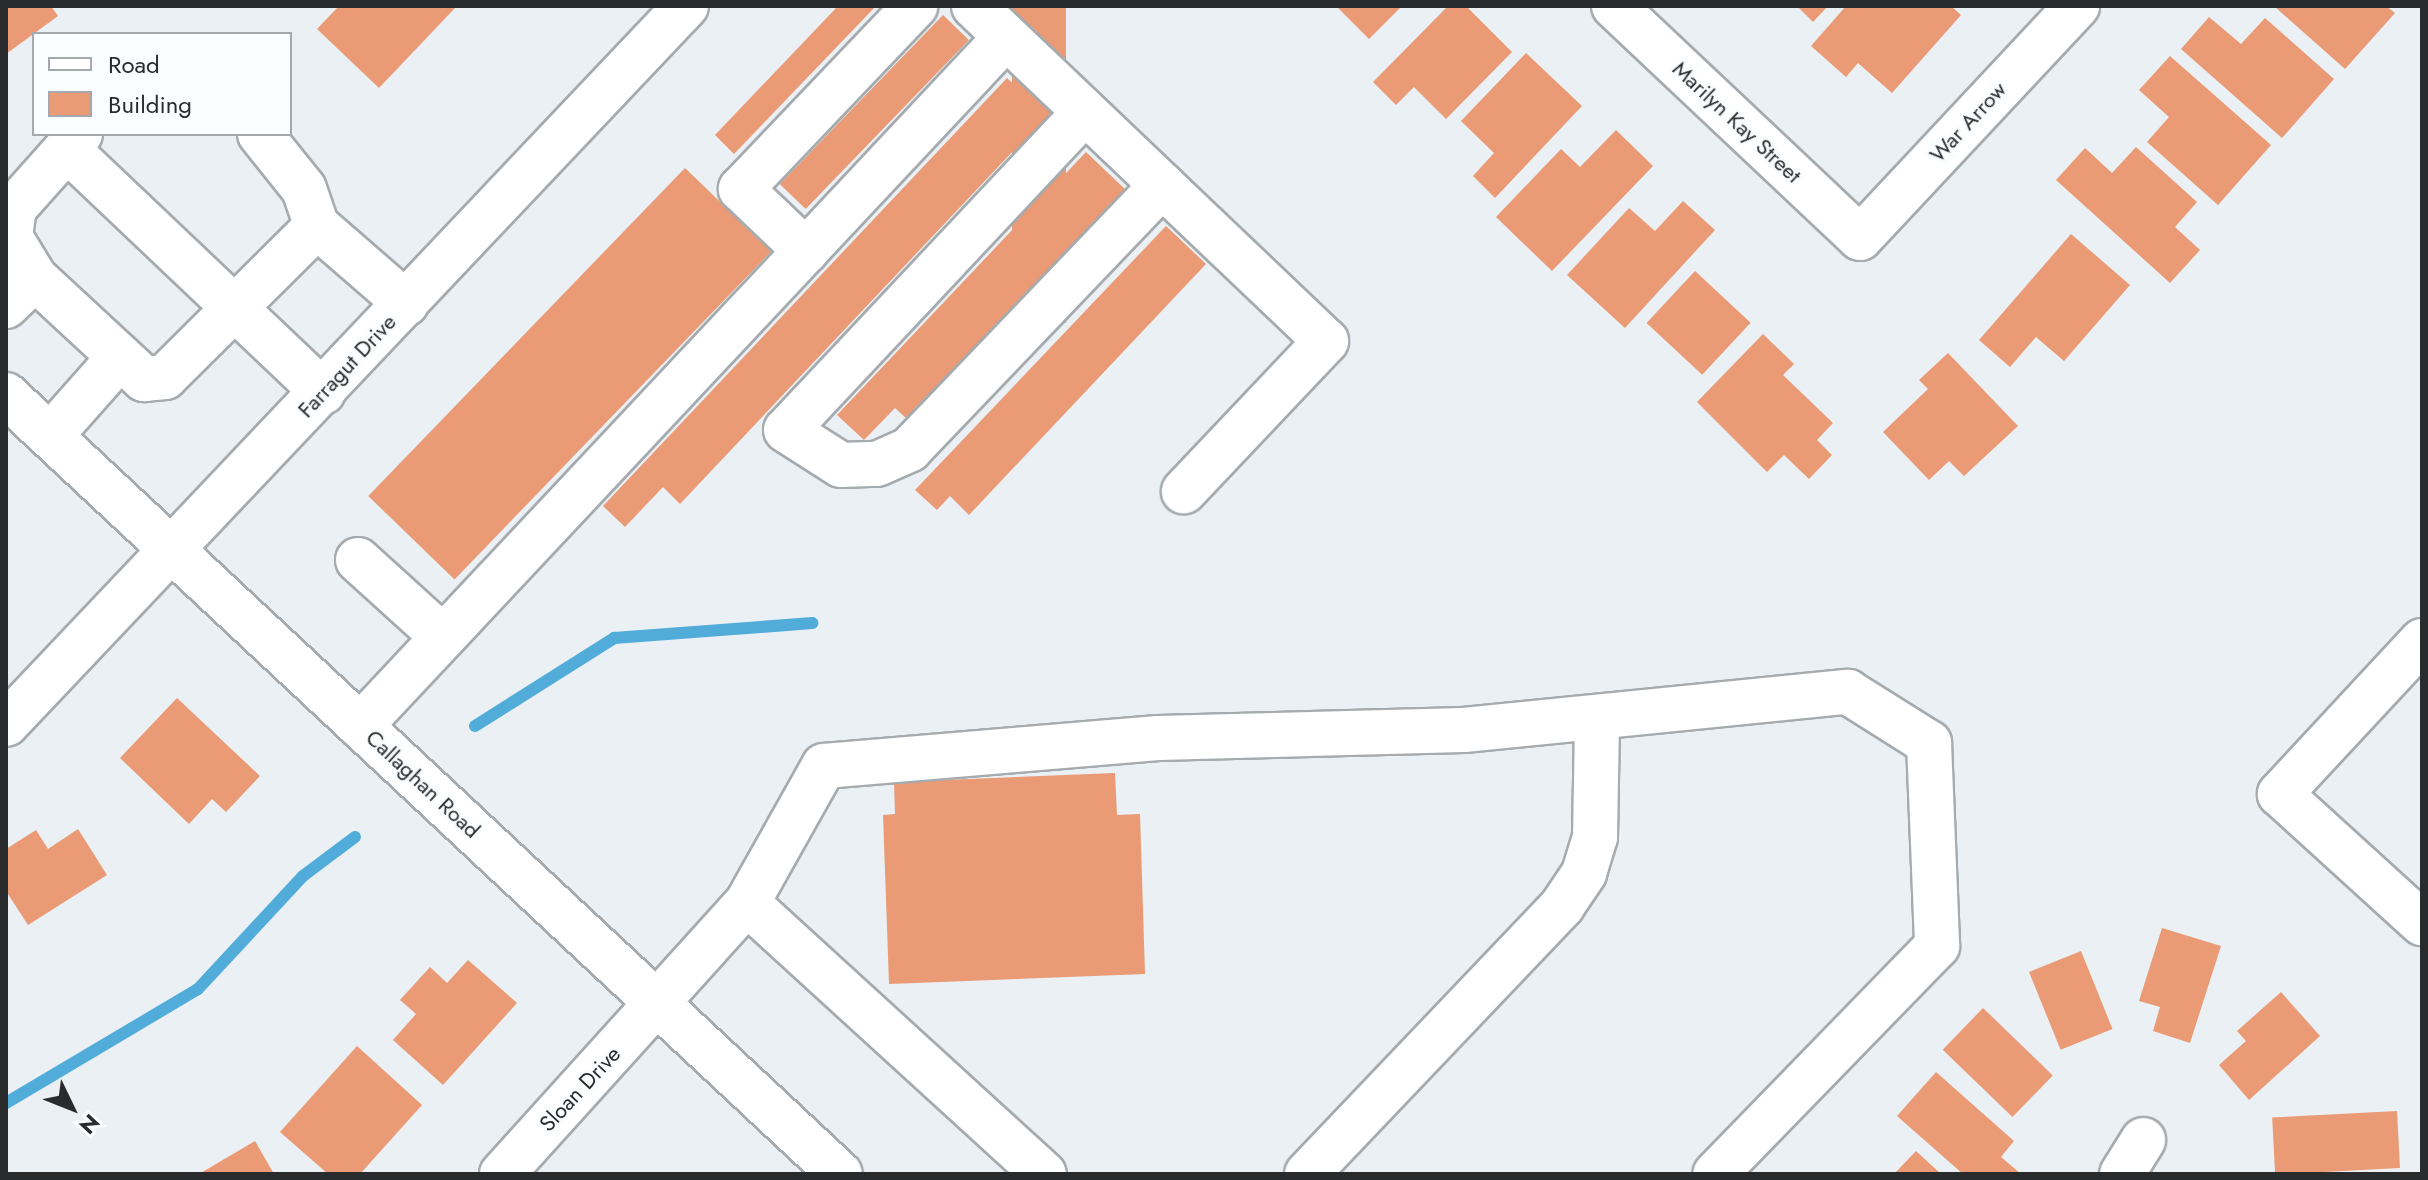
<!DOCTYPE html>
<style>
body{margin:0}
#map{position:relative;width:2428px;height:1180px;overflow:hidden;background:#eaf0f4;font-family:Jost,sans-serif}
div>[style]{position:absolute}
.stream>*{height:12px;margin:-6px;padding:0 6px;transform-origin:6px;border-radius:6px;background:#51acda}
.building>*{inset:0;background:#ea9a75;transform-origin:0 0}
.roads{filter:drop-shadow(2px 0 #a5abaf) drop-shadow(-2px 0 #a5abaf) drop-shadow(0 2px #a5abaf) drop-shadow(0 -2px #a5abaf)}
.minor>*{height:44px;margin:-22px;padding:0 22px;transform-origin:22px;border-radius:22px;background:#fff}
.major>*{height:44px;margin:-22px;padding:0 22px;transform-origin:22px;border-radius:22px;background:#fff}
span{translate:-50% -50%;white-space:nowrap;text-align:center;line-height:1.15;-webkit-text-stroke:7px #fafdff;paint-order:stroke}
.street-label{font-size:22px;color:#292b2d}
.frame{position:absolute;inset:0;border:8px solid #292b2d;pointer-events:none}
.legend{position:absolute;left:32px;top:32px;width:260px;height:104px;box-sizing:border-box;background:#fafdff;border:2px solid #a6a9ab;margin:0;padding:10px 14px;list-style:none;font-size:24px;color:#292b2d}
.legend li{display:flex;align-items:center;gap:16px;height:40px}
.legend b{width:40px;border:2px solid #a6a9ab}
.north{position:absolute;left:32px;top:1068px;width:80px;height:80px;-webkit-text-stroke:6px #fafdff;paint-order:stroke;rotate:133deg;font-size:22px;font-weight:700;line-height:32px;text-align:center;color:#292b2d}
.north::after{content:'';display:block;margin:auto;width:28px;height:36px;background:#292b2d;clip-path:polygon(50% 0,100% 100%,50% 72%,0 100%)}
</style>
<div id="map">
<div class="stream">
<i style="left:475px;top:726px;width:165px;rotate:-32.3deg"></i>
<i style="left:614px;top:638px;width:199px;rotate:-4.3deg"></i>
<i style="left:6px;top:1103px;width:223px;rotate:-30.7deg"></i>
<i style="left:198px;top:989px;width:154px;rotate:-47.1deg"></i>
<i style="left:303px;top:876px;width:65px;rotate:-36.9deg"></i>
</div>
<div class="building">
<i style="clip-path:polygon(6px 6px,51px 6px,58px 16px,6px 54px)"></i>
<i style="clip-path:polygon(339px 6px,453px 6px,455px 8px,379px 88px,317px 29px)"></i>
<i style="clip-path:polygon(838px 6px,876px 6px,734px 154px,715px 135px)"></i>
<i style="left:1012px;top:6px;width:54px;height:317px"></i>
<i style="clip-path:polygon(1336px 6px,1402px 6px,1369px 39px)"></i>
<i style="clip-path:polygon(1448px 6px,1466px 6px,1512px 52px,1446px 119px,1414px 87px,1396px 105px,1373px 82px)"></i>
<i style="clip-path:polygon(1797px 6px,1828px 6px,1813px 22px)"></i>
<i style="clip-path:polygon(1846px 6px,1951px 6px,1961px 15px,1892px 93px,1858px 63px,1846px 77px,1811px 46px)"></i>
<i style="clip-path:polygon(2274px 6px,2386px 6px,2395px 13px,2345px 69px)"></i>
<i style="left:943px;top:15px;width:36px;height:235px;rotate:44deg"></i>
<i style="clip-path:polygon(2209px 17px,2241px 44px,2265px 18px,2334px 79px,2282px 138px,2181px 49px)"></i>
<i style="clip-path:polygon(1526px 53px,1582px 106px,1495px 198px,1473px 176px,1494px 153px,1461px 121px)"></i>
<i style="clip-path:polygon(2170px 56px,2271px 145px,2218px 205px,2147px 142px,2169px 117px,2139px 90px)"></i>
<i style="clip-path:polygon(1007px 78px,1046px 116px,680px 504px,663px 487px,625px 527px,603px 506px)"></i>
<i style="clip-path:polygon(1616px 130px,1653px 166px,1552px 271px,1496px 217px,1561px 149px,1580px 167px)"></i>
<i style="clip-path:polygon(2136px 147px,2197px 202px,2175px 227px,2200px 250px,2170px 283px,2056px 180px,2085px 148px,2112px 173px)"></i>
<i style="clip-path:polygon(1086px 152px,1126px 190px,908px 420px,895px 408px,864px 440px,837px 415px)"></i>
<i style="left:685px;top:168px;width:120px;height:456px;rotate:44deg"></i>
<i style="clip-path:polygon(1683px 201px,1715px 230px,1625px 328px,1567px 275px,1629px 208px,1655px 231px)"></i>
<i style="clip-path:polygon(1166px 226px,1206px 264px,969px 515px,950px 496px,937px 510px,915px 490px)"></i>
<i style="clip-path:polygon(2071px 234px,2130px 285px,2064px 361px,2036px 337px,2010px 367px,1979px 340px)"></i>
<i style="left:1695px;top:271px;width:76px;height:71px;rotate:43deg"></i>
<i style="clip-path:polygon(1763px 334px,1794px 364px,1783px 375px,1833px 423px,1817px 440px,1832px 455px,1809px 479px,1784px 455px,1767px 472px,1697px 402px)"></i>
<i style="clip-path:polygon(1948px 353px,2018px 426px,1964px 476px,1949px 461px,1929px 480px,1883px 432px,1928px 389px,1919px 380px)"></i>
<i style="clip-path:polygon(177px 698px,260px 776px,226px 812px,212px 799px,189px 824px,120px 758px)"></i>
<i style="clip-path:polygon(1115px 773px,1117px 815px,1140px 814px,1145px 974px,889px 984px,883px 815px,895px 814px,894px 782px)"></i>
<i style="clip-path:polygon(78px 829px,107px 875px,28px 925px,6px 891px,6px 849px,36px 830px,48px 849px)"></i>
<i style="clip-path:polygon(2162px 928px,2221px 946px,2190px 1043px,2153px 1031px,2160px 1007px,2139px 1001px)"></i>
<i style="left:2081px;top:951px;width:84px;height:56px;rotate:68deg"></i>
<i style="clip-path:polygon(468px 960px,517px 1003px,443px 1085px,393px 1040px,416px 1014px,400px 1000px,430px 967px,447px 983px)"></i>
<i style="clip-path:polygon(2281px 992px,2320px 1036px,2249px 1100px,2219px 1065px,2246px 1041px,2237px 1031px)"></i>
<i style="left:1983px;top:1008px;width:97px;height:58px;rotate:44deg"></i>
<i style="clip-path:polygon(357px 1046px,422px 1105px,360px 1174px,328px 1174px,280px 1132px)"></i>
<i style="clip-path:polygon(1936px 1072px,2014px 1141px,2001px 1157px,2021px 1174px,1963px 1174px,1897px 1116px)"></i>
<i style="left:2397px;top:1111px;width:57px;height:125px;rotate:87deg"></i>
<i style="clip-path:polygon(255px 1141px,274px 1174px,199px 1174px)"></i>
<i style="clip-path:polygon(1916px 1151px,1941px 1174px,1894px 1174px)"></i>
</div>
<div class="roads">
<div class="minor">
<i style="left:974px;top:6px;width:486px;rotate:43.6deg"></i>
<i style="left:1326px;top:341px;width:207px;rotate:133.4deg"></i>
<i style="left:1614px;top:6px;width:338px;rotate:43.3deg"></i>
<i style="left:1860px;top:238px;width:318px;rotate:-46.9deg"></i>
<i style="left:1085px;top:112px;width:436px;rotate:133.2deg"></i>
<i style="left:786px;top:430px;width:65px;rotate:32.5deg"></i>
<i style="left:841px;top:465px;width:36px;rotate:-2deg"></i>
<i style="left:877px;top:464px;width:36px;rotate:-24deg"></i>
<i style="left:910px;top:449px;width:365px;rotate:-46.3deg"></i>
<i style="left:80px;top:134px;width:99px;rotate:131.7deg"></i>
<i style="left:14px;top:208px;width:29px;rotate:98deg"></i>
<i style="left:10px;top:237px;width:48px;rotate:58.6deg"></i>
<i style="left:35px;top:278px;width:149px;rotate:42.8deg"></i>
<i style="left:144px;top:379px;width:21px;rotate:-5deg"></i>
<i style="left:165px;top:377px;width:214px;rotate:-44.8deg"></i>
<i style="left:260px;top:134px;width:70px;rotate:51.3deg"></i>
<i style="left:304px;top:189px;width:39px;rotate:71deg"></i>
<i style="left:317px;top:226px;width:118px;rotate:40.9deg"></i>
<i style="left:67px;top:149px;width:353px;rotate:43.5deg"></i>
<i style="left:806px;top:251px;width:90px;rotate:-136.4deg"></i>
<i style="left:741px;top:189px;width:253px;rotate:-46.4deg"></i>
<i style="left:6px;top:306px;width:40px;rotate:-44deg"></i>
<i style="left:50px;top:436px;width:106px;rotate:-48.5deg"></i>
<i style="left:358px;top:560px;width:115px;rotate:42.2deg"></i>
<i style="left:2422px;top:641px;width:209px;rotate:132.9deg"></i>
<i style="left:2280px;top:794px;width:192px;rotate:42.3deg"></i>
<i style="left:6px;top:724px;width:989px;rotate:-46.56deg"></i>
<i style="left:360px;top:726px;width:944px;rotate:-46.84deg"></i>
<i style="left:747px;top:903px;width:402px;rotate:42.4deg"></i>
<i style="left:502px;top:1174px;width:365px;rotate:-47.9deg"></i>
<i style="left:747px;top:903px;width:157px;rotate:-60.7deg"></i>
<i style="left:824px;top:766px;width:335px;rotate:-4.8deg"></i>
<i style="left:1158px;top:738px;width:306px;rotate:-1.5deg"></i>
<i style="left:1464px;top:730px;width:386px;rotate:-5.7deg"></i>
<i style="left:1848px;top:692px;width:96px;rotate:32.2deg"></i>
<i style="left:1929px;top:743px;width:203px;rotate:87.7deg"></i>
<i style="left:1937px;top:946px;width:318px;rotate:134.2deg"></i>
<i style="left:1307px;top:1174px;width:370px;rotate:-46.4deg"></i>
<i style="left:1562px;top:906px;width:40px;rotate:-56deg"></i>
<i style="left:1584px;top:873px;width:38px;rotate:-73deg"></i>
<i style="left:1595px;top:837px;width:119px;rotate:-89deg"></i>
<i style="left:2122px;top:1174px;width:40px;rotate:-58deg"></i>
</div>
<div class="major">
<i style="left:6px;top:395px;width:1141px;rotate:43.05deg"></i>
</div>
</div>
<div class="street-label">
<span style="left:1737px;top:122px;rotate:43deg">Marilyn Kay Street</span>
<span style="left:1968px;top:122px;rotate:-47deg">War Arrow</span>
<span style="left:347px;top:366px;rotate:-47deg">Farragut Drive</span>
<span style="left:423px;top:784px;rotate:43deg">Callaghan Road</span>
<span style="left:580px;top:1089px;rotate:-47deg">Sloan Drive</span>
</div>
<div class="frame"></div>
<ul class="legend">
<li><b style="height:10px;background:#fff"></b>Road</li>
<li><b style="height:22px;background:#ea9a75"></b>Building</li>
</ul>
<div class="north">N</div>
</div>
